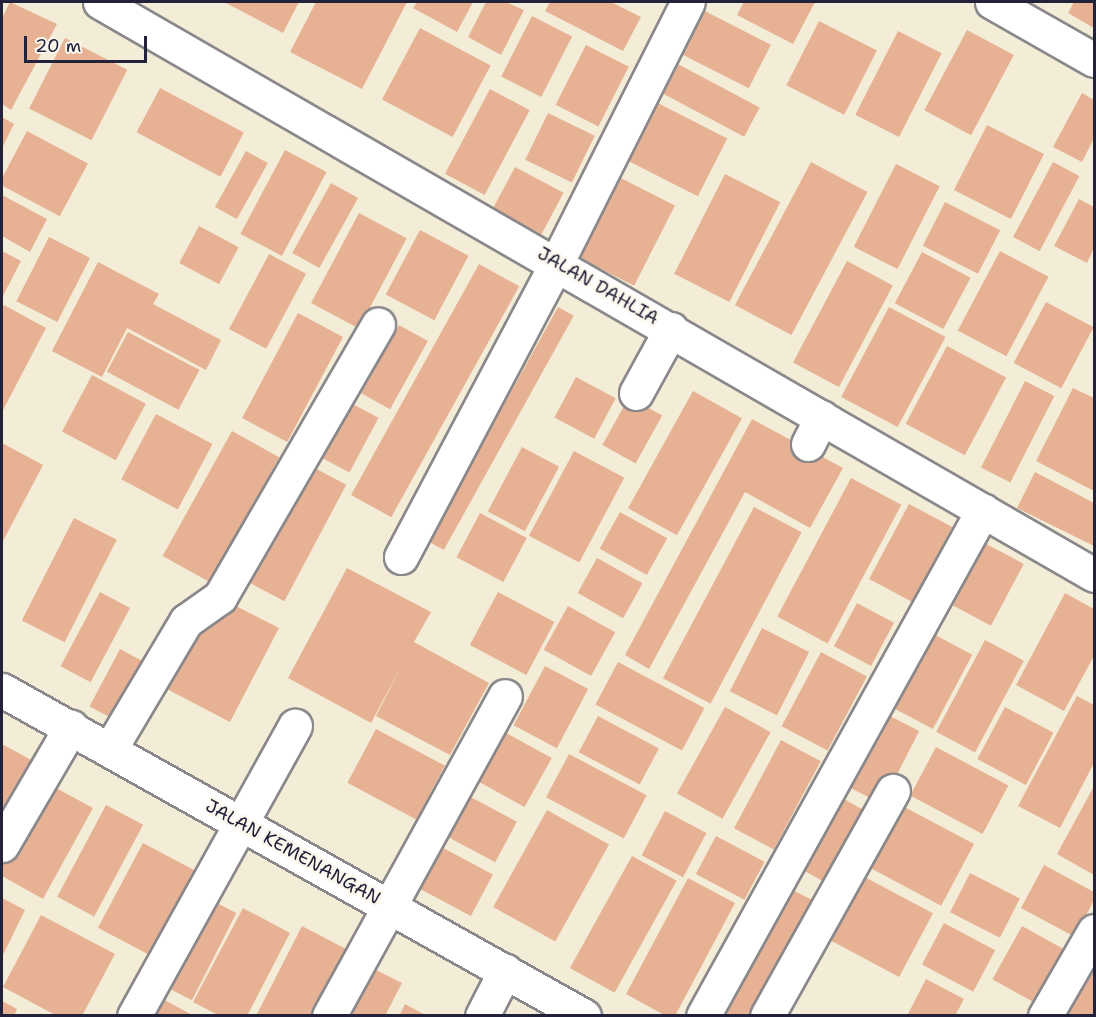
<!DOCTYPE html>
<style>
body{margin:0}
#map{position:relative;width:1096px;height:1017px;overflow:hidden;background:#f3edd8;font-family:"Shantell Sans",sans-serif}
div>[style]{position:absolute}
.building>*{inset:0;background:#e7b294;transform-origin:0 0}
.roads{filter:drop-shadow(2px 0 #8a888a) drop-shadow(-2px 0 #8a888a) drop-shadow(0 2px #8a888a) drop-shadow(0 -2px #8a888a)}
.minor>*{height:33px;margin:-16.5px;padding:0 16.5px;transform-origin:16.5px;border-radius:16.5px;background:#fff}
span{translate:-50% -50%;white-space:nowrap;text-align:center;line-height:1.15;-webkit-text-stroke:5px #fbf7ec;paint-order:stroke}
.street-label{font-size:18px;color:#22223b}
.frame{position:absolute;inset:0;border:3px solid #22223b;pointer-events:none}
.scale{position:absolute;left:24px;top:36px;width:123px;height:27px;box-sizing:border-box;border:3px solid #22223b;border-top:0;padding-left:8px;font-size:18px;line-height:21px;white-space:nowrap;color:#22223b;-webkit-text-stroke:4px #fbf7ec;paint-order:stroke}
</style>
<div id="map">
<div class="building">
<i style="clip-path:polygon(10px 2px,57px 24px,11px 110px,2px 104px,2px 18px)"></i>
<i style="clip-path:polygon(224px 2px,299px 2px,283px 33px)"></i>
<i style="clip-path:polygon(316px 2px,407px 2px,362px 89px,290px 52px)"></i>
<i style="clip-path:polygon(417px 2px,473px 2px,457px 32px,413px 8px)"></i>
<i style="clip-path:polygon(486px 2px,506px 2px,524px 10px,501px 55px,468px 37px)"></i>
<i style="clip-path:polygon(550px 2px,611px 2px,641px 17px,623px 51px,545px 11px)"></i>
<i style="clip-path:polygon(744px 2px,815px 2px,793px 44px,737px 15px)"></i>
<i style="clip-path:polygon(1074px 2px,1094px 2px,1094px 28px,1068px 13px)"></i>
<i style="left:697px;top:7px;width:83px;height:49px;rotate:27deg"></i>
<i style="left:532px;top:16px;width:45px;height:68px;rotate:27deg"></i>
<i style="left:819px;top:21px;width:65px;height:72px;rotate:27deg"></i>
<i style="left:420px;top:28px;width:80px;height:81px;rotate:28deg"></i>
<i style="left:967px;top:30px;width:53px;height:91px;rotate:28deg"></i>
<i style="left:898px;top:31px;width:49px;height:94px;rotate:27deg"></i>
<i style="left:65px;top:38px;width:70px;height:79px;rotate:27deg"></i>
<i style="left:586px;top:45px;width:48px;height:67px;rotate:27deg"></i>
<i style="left:674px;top:62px;width:97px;height:33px;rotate:28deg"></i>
<i style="left:160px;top:88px;width:95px;height:50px;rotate:28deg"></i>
<i style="left:490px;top:89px;width:45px;height:96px;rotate:28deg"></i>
<i style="clip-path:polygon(1082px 93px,1094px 100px,1094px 138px,1082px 162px,1053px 147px)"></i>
<i style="left:648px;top:98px;width:89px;height:65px;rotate:27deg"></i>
<i style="left:548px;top:113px;width:52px;height:52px;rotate:26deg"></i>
<i style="clip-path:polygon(2px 117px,14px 124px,2px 148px)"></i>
<i style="left:987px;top:125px;width:64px;height:73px;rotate:27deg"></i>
<i style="left:27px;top:131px;width:69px;height:60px;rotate:28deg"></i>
<i style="left:285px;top:150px;width:47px;height:95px;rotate:28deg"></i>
<i style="left:246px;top:151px;width:25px;height:64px;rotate:29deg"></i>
<i style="left:811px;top:162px;width:64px;height:162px;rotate:28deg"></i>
<i style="left:1053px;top:162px;width:30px;height:85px;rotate:28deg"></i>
<i style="left:896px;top:164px;width:49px;height:93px;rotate:27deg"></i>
<i style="left:515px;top:167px;width:55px;height:47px;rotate:28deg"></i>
<i style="left:609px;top:172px;width:74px;height:90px;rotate:27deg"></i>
<i style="left:725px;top:174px;width:62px;height:112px;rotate:27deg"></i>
<i style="left:331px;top:183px;width:31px;height:80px;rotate:29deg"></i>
<i style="clip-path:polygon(2px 195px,47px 219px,30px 252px,2px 236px)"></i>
<i style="clip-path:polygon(1079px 199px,1094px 207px,1094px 248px,1087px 263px,1054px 246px)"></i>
<i style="left:945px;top:202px;width:62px;height:49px;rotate:27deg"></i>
<i style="left:359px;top:213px;width:54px;height:102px;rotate:28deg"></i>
<i style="left:199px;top:226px;width:45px;height:42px;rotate:28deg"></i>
<i style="left:420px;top:230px;width:55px;height:73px;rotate:28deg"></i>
<i style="left:49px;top:237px;width:46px;height:72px;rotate:27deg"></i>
<i style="clip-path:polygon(2px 251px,21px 261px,2px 298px)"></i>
<i style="left:1000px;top:251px;width:55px;height:90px;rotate:28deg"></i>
<i style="left:922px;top:252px;width:55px;height:58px;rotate:28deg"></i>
<i style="left:269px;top:254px;width:42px;height:85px;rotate:28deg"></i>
<i style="left:847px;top:261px;width:52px;height:115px;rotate:28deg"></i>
<i style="clip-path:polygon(98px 262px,159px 294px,153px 304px,221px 340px,206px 370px,127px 328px,102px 377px,52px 351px)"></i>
<i style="left:479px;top:264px;width:46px;height:264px;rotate:29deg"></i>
<i style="left:1046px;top:302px;width:54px;height:69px;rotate:28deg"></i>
<i style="clip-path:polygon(4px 305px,46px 328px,2px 412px,2px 310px)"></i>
<i style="left:558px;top:307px;width:18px;height:268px;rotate:29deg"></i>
<i style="left:889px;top:307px;width:64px;height:102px;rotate:28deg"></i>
<i style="left:298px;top:313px;width:51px;height:119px;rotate:28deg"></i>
<i style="left:399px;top:325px;width:33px;height:78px;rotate:29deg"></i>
<i style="left:128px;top:332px;width:81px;height:45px;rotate:28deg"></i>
<i style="left:947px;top:346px;width:67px;height:88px;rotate:28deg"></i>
<i style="left:92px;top:375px;width:61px;height:64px;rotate:28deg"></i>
<i style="left:576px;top:377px;width:45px;height:46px;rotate:28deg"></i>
<i style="left:1025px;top:381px;width:33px;height:97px;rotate:27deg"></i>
<i style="clip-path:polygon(1073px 388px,1094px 398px,1094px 491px,1036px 461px)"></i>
<i style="left:693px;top:391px;width:56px;height:134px;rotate:29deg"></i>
<i style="left:629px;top:397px;width:38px;height:55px;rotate:29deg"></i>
<i style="left:345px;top:400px;width:38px;height:62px;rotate:28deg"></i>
<i style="left:156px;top:414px;width:64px;height:74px;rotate:28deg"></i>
<i style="clip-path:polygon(752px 419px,843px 468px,810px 528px,745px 492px,649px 669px,625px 655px)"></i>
<i style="left:232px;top:431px;width:54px;height:143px;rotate:29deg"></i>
<i style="clip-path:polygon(2px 443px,43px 465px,2px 543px)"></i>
<i style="left:522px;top:447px;width:42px;height:73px;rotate:28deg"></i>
<i style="left:574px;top:451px;width:57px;height:96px;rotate:28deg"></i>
<i style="left:311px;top:466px;width:40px;height:132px;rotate:28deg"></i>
<i style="clip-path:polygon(1035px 472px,1094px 503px,1094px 546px,1017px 508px)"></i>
<i style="left:851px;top:478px;width:57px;height:157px;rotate:28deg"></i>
<i style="left:909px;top:504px;width:49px;height:85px;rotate:28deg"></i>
<i style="left:754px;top:507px;width:54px;height:194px;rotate:28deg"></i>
<i style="left:620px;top:512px;width:54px;height:42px;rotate:29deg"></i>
<i style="left:480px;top:513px;width:53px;height:50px;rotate:28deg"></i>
<i style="left:74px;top:518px;width:48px;height:115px;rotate:27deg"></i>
<i style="left:977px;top:539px;width:53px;height:70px;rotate:28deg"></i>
<i style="left:597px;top:558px;width:52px;height:40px;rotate:29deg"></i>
<i style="clip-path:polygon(347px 568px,431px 612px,414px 642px,489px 683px,450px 755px,376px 716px,403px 663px,371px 723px,288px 678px)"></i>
<i style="left:100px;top:592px;width:34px;height:84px;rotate:28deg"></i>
<i style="left:498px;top:592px;width:64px;height:60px;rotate:28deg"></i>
<i style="clip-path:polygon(1065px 593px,1094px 609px,1094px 656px,1064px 711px,1016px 685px)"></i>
<i style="clip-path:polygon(222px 599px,279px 628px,230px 722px,161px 686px,199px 612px)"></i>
<i style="left:857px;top:603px;width:42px;height:49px;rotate:28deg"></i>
<i style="left:568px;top:606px;width:54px;height:50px;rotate:29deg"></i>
<i style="left:762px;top:628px;width:53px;height:71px;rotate:27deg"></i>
<i style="left:922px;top:628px;width:57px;height:84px;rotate:28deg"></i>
<i style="left:985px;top:640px;width:44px;height:104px;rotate:28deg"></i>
<i style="left:120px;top:649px;width:36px;height:65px;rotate:28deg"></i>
<i style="left:821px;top:652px;width:52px;height:84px;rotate:28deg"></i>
<i style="left:618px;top:662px;width:98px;height:48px;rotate:28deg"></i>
<i style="left:545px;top:666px;width:49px;height:67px;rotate:28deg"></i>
<i style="clip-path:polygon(1077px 696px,1094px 705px,1094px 763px,1060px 828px,1018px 806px)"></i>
<i style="left:725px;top:707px;width:52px;height:99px;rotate:29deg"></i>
<i style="left:1005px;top:707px;width:55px;height:59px;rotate:28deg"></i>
<i style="left:880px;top:711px;width:44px;height:82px;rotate:27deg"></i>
<i style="left:598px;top:716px;width:69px;height:41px;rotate:28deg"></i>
<i style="left:376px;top:729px;width:78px;height:61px;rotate:28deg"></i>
<i style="left:501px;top:730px;width:58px;height:56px;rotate:29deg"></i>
<i style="left:781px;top:740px;width:45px;height:100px;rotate:28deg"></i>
<i style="clip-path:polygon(2px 744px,33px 761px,2px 817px)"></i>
<i style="left:936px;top:747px;width:82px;height:55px;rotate:28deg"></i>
<i style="left:569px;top:754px;width:88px;height:49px;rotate:28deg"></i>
<i style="clip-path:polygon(43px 781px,93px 808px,43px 899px,2px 876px,2px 857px)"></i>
<i style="clip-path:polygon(1093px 788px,1094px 789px,1094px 875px,1057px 854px)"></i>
<i style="left:463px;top:793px;width:61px;height:46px;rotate:28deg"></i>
<i style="left:833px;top:793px;width:45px;height:82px;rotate:29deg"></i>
<i style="left:899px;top:804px;width:85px;height:70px;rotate:28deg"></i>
<i style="left:106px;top:805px;width:42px;height:104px;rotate:28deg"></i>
<i style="left:547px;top:810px;width:71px;height:111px;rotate:29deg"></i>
<i style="left:665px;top:811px;width:47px;height:50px;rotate:28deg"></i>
<i style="left:716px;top:836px;width:55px;height:43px;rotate:28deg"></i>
<i style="left:432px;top:842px;width:69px;height:47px;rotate:28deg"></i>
<i style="left:143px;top:843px;width:62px;height:96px;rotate:28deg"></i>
<i style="left:632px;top:856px;width:51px;height:128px;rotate:29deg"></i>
<i style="clip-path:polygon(1044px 865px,1094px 892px,1094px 900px,1075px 937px,1021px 908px)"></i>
<i style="left:857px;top:873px;width:86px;height:72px;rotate:28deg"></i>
<i style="left:970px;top:873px;width:56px;height:44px;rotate:27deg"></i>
<i style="clip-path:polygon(688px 878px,735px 903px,675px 1016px,666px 1016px,626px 994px)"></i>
<i style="clip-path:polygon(781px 884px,822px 905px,763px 1016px,717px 1016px)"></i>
<i style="clip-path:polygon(2px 898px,25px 910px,2px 957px)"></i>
<i style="left:207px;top:898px;width:33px;height:98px;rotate:27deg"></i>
<i style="clip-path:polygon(243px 908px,290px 933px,247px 1016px,220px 1016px,193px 1002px)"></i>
<i style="clip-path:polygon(41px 915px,115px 954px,82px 1016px,57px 1016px,3px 987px)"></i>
<i style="left:944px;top:923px;width:58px;height:47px;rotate:28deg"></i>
<i style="clip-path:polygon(302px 926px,346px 949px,311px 1016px,256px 1016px)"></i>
<i style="left:1022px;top:926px;width:48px;height:61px;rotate:29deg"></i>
<i style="clip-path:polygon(1087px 961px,1094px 965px,1094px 1016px,1058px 1016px)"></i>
<i style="clip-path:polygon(372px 968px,402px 983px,385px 1016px,348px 1016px)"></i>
<i style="clip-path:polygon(926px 979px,964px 999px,955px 1016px,907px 1016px)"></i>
<i style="clip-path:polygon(161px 998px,194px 1016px,152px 1016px)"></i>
<i style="clip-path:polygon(2px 1001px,17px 1009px,14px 1016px,2px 1016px)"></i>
<i style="clip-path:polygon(405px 1004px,427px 1016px,399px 1016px)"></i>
</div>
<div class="roads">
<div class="minor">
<i style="left:100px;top:2px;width:1147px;rotate:29.96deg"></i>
<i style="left:992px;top:2px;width:117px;rotate:29.6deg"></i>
<i style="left:636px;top:393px;width:73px;rotate:-61.3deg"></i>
<i style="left:808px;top:444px;width:30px;rotate:-63deg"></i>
<i style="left:401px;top:557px;width:334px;rotate:-62.1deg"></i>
<i style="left:557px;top:262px;width:291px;rotate:-63.3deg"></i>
<i style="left:2px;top:690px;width:667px;rotate:29.25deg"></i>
<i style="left:110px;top:749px;width:149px;rotate:-59.3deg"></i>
<i style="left:186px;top:621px;width:42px;rotate:-35.2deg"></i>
<i style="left:220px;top:597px;width:315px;rotate:-59.9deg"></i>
<i style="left:2px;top:845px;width:137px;rotate:-59.7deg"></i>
<i style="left:134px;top:1016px;width:332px;rotate:-61deg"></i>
<i style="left:329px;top:1016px;width:365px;rotate:-61.2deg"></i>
<i style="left:482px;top:1016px;width:51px;rotate:-62.9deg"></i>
<i style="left:703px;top:1016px;width:578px;rotate:-61.04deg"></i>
<i style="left:767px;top:1016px;width:258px;rotate:-60.8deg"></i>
<i style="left:1045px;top:1016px;width:98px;rotate:-60deg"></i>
</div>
</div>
<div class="street-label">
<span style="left:598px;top:286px;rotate:30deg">JALAN DAHLIA</span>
<span style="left:293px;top:852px;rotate:29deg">JALAN KEMENANGAN</span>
</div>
<div class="frame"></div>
<div class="scale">20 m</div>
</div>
